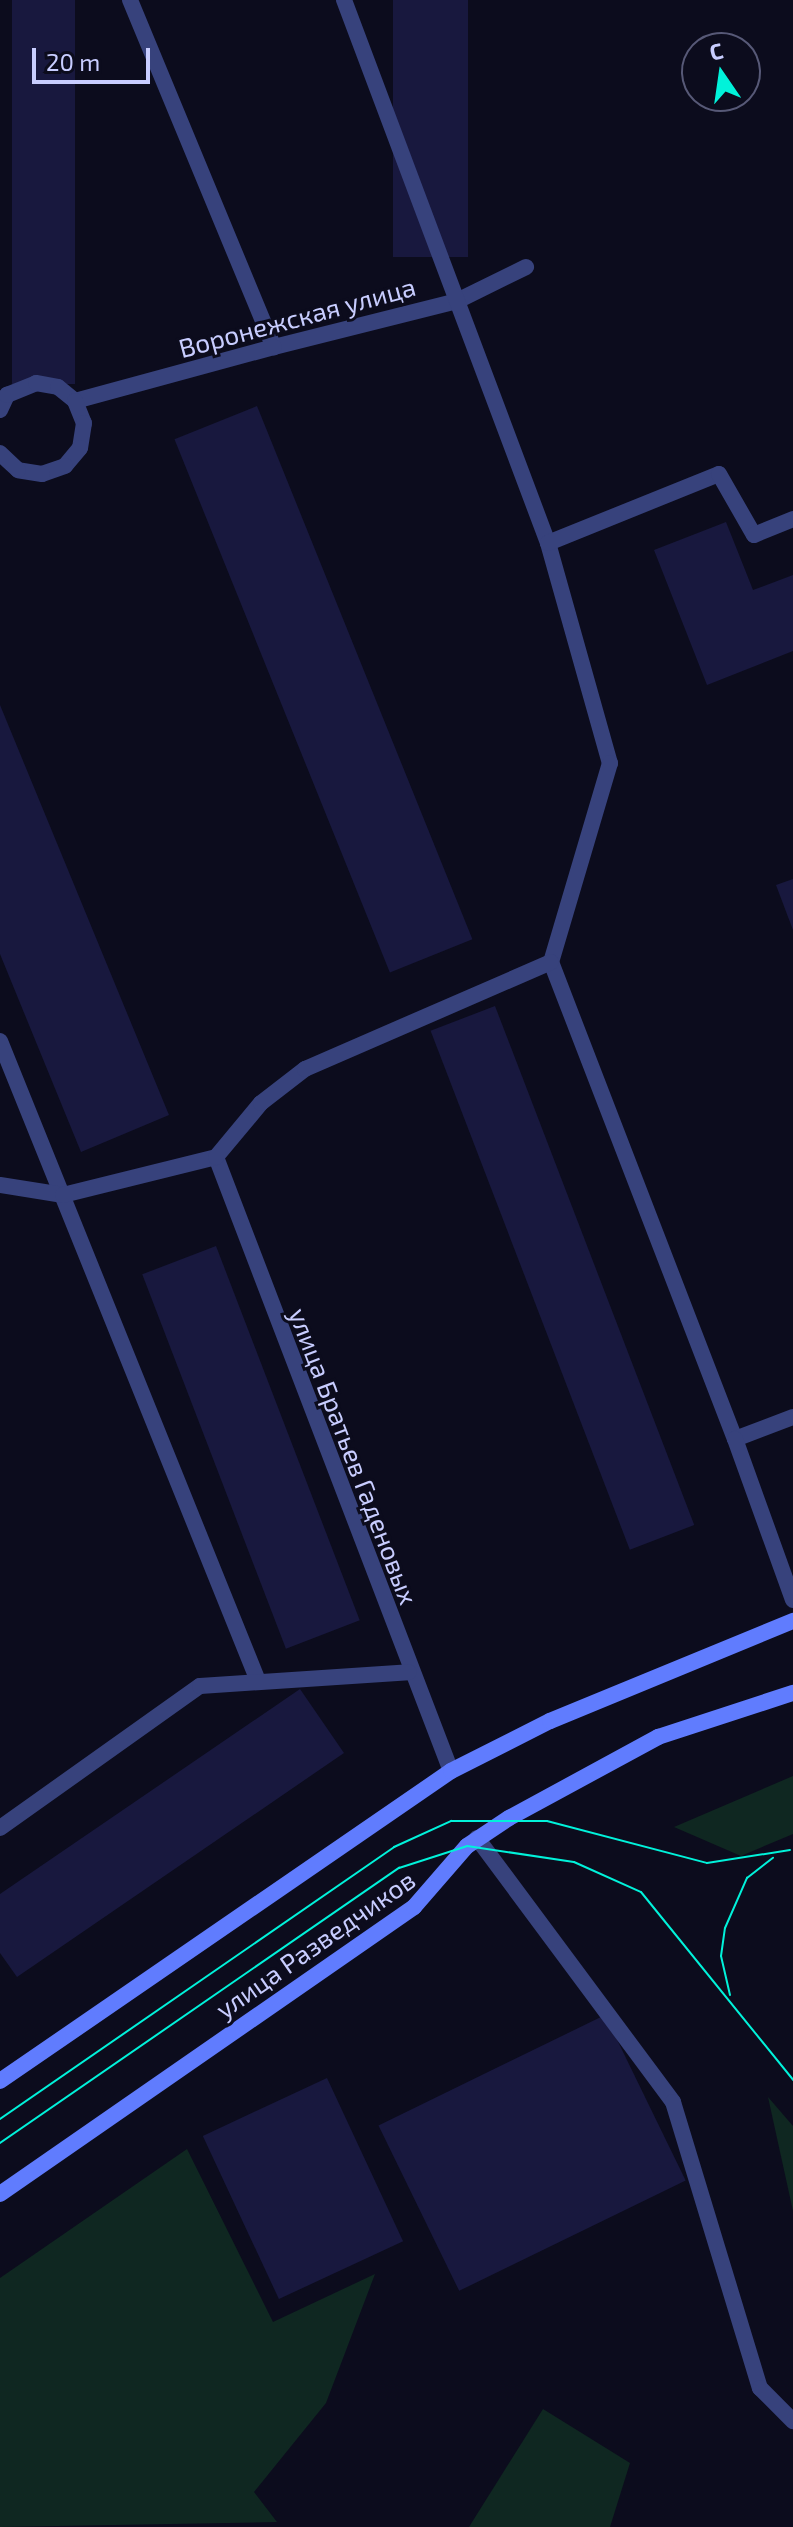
<!DOCTYPE html>
<meta charset="utf-8">
<style>
body{margin:0}
#map{position:relative;width:793px;height:2527px;overflow:hidden;background:#0c0c1d;font-family:"Exo 2",sans-serif}
div>[style]{position:absolute}
.green>*{inset:0;background:#0f2721}
.building>*{inset:0;background:#18183e;transform-origin:0 0}
.lane>*{height:16px;margin:-8px;padding:0 8px;transform-origin:8px;border-radius:8px;background:#37427c}
.street>*{height:16px;margin:-8px;padding:0 8px;transform-origin:8px;border-radius:8px;background:#37427c}
.secondary>*{height:16px;margin:-8px;padding:0 8px;transform-origin:8px;border-radius:8px;background:#607cfe}
.tram>*{height:2px;margin:-1px;padding:0 1px;transform-origin:1px;border-radius:1px;background:#01f2da}
span{translate:-50% -50%;white-space:nowrap;text-align:center;line-height:1.15;-webkit-text-stroke:6px #0c0c1d;paint-order:stroke}
.street-label{font-size:26px;color:#c8cdff}
.north{position:absolute;left:681px;top:32px;width:80px;height:80px;box-sizing:border-box;background:#0c0c1d;border:2px solid #575977;border-radius:50%;rotate:347deg;font-size:22px;font-weight:700;line-height:32px;text-align:center;color:#c8cdff}
.north::after{content:'';display:block;margin:auto;width:28px;height:36px;background:#01f2da;clip-path:polygon(50% 0,100% 100%,50% 72%,0 100%)}
.scale{position:absolute;left:32px;top:48px;width:118px;height:36px;box-sizing:border-box;border:4px solid #c8cdff;border-top:0;padding-left:10px;font-size:24px;line-height:28px;white-space:nowrap;color:#c8cdff;-webkit-text-stroke:6px #0c0c1d;paint-order:stroke}
</style>
<div id="map">
<div class="green">
<i style="clip-path:polygon(793px 1776px,793px 1834px,741px 1856px,674px 1827px)"></i>
<i style="clip-path:polygon(768px 2097px,793px 2126px,793px 2211px)"></i>
<i style="clip-path:polygon(187px 2149px,273px 2322px,375px 2274px,326px 2403px,254px 2492px,277px 2522px,0 2527px,0 2278px)"></i>
<i style="clip-path:polygon(543px 2409px,630px 2463px,610px 2527px,469px 2527px)"></i>
</div>
<div class="building">
<i style="left:12px;top:0;width:63px;height:384px"></i>
<i style="left:393px;top:0;width:75px;height:257px"></i>
<i style="left:257px;top:406px;width:575px;height:89px;rotate:68deg"></i>
<i style="clip-path:polygon(726px 522px,753px 590px,793px 575px,793px 651px,707px 685px,654px 550px)"></i>
<i style="clip-path:polygon(0 705px,169px 1115px,81px 1152px,0 954px)"></i>
<i style="clip-path:polygon(793px 879px,793px 930px,776px 885px)"></i>
<i style="left:495px;top:1006px;width:556px;height:69px;rotate:69deg"></i>
<i style="left:216px;top:1246px;width:401px;height:79px;rotate:69deg"></i>
<i style="clip-path:polygon(300px 1689px,344px 1753px,17px 1977px,0 1953px,0 1894px)"></i>
<i style="left:605px;top:2015px;width:184px;height:252px;rotate:64deg"></i>
<i style="left:327px;top:2078px;width:180px;height:137px;rotate:65deg"></i>
</div>
<div class="lane">
<i style="left:130px;top:0;width:376px;rotate:67.5deg"></i>
<i style="left:274px;top:347px;width:189px;rotate:-14.1deg"></i>
<i style="left:457px;top:301px;width:77px;rotate:-26.2deg"></i>
<i style="left:344px;top:0;width:580px;rotate:69.41deg"></i>
<i style="left:548px;top:543px;width:229px;rotate:74.3deg"></i>
<i style="left:610px;top:763px;width:208px;rotate:106.5deg"></i>
<i style="left:551px;top:962px;width:511px;rotate:68.91deg"></i>
<i style="left:548px;top:543px;width:184px;rotate:-22deg"></i>
<i style="left:719px;top:474px;width:70px;rotate:60.2deg"></i>
<i style="left:754px;top:535px;width:42px;rotate:-22.3deg"></i>
<i style="left:0;top:1041px;width:690px;rotate:68.04deg"></i>
<i style="left:216px;top:1157px;width:657px;rotate:69.06deg"></i>
<i style="left:0;top:1185px;width:64px;rotate:9deg"></i>
<i style="left:63px;top:1195px;width:158px;rotate:-13.9deg"></i>
<i style="left:216px;top:1157px;width:70px;rotate:-50.2deg"></i>
<i style="left:261px;top:1103px;width:56px;rotate:-37.7deg"></i>
<i style="left:305px;top:1069px;width:268px;rotate:-23.5deg"></i>
<i style="left:793px;top:1417px;width:62px;rotate:159.2deg"></i>
<i style="left:735px;top:1439px;width:171px;rotate:70.2deg"></i>
<i style="left:0;top:1828px;width:245px;rotate:-35.4deg"></i>
<i style="left:200px;top:1686px;width:209px;rotate:-3.8deg"></i>
<i style="left:477px;top:1838px;width:329px;rotate:53.4deg"></i>
<i style="left:673px;top:2102px;width:299px;rotate:73.1deg"></i>
<i style="left:760px;top:2388px;width:47px;rotate:45deg"></i>
</div>
<div class="street">
<i style="left:75px;top:401px;width:206px;rotate:-15.2deg"></i>
<i style="left:0;top:410px;width:17px;rotate:-65deg"></i>
<i style="left:7px;top:395px;width:31px;rotate:-22deg"></i>
<i style="left:36px;top:383px;width:22px;rotate:10deg"></i>
<i style="left:58px;top:387px;width:22px;rotate:39deg"></i>
<i style="left:75px;top:401px;width:24px;rotate:68deg"></i>
<i style="left:84px;top:423px;width:25px;rotate:99deg"></i>
<i style="left:80px;top:448px;width:23px;rotate:130deg"></i>
<i style="left:65px;top:466px;width:24px;rotate:161deg"></i>
<i style="left:42px;top:474px;width:24px;rotate:-171deg"></i>
<i style="left:18px;top:470px;width:25px;rotate:-137deg"></i>
</div>
<div class="secondary">
<i style="left:0;top:2081px;width:547px;rotate:-34.5deg"></i>
<i style="left:451px;top:1771px;width:111px;rotate:-26.8deg"></i>
<i style="left:550px;top:1721px;width:263px;rotate:-22.4deg"></i>
<i style="left:0;top:2194px;width:504px;rotate:-34.73deg"></i>
<i style="left:414px;top:1907px;width:81px;rotate:-49deg"></i>
<i style="left:467px;top:1846px;width:50px;rotate:-33.7deg"></i>
<i style="left:509px;top:1818px;width:170px;rotate:-28.5deg"></i>
<i style="left:658px;top:1737px;width:142px;rotate:-18.1deg"></i>
</div>
<div class="tram">
<i style="left:730px;top:1995px;width:40px;rotate:-103deg"></i>
<i style="left:721px;top:1956px;width:28px;rotate:-82deg"></i>
<i style="left:725px;top:1928px;width:55px;rotate:-66.3deg"></i>
<i style="left:747px;top:1878px;width:33px;rotate:-38deg"></i>
<i style="left:0;top:2119px;width:479px;rotate:-34.6deg"></i>
<i style="left:394px;top:1847px;width:63px;rotate:-24.5deg"></i>
<i style="left:451px;top:1821px;width:96px"></i>
<i style="left:547px;top:1821px;width:165px;rotate:14.7deg"></i>
<i style="left:707px;top:1863px;width:84px;rotate:-8.9deg"></i>
<i style="left:0;top:2143px;width:485px;rotate:-34.6deg"></i>
<i style="left:399px;top:1868px;width:71px;rotate:-17.9deg"></i>
<i style="left:467px;top:1846px;width:108px;rotate:8.5deg"></i>
<i style="left:574px;top:1862px;width:73px;rotate:24.1deg"></i>
<i style="left:641px;top:1892px;width:242px;rotate:51deg"></i>
</div>
<div class="street-label">
<span style="left:297px;top:317px;rotate:-15deg">Воронежская улица</span>
<span style="left:354px;top:1456px;rotate:69deg">улица Братьев Гаденовых</span>
<span style="left:315px;top:1944px;rotate:-35deg">улица Разведчиков</span>
</div>
<div class="north">С</div>
<div class="scale">20 m</div>
</div>
